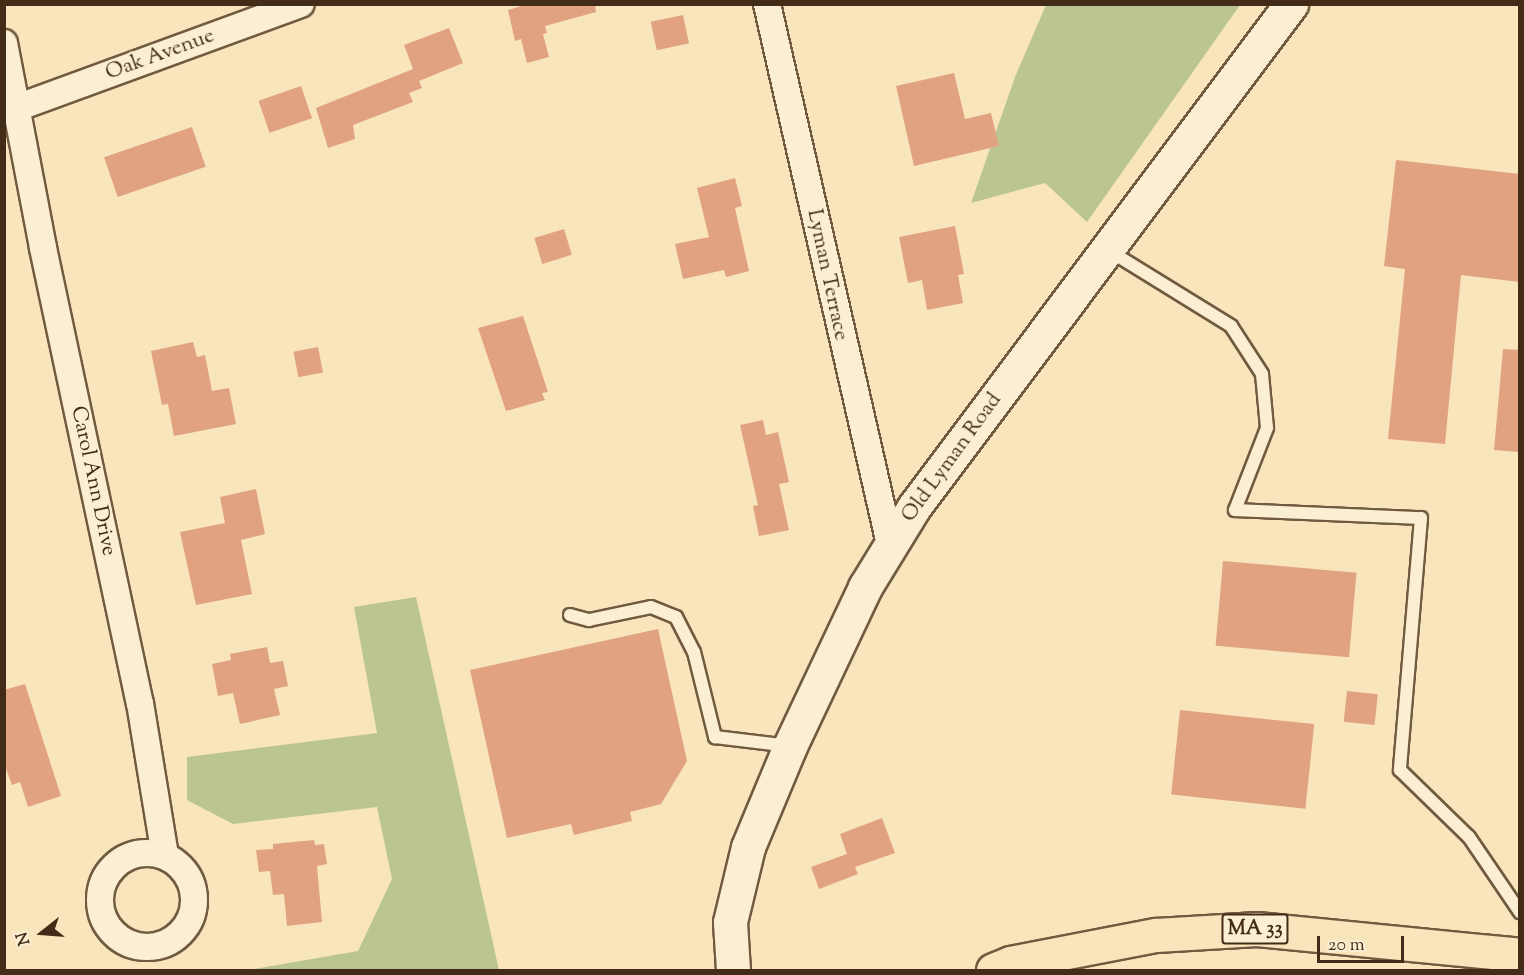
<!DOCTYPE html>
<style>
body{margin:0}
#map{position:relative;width:1524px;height:975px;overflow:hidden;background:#f9e5bc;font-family:"Sorts Mill Goudy",serif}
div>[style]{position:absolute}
.green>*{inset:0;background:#bbc592}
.building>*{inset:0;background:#e1a281;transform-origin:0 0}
.roads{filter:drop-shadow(2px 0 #705a40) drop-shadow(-2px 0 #705a40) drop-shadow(0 2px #705a40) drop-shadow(0 -2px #705a40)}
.lane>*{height:12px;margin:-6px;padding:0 6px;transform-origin:6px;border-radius:6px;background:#fbeed3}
.street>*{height:26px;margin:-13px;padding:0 13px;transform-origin:13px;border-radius:13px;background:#fbeed3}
.street>.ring{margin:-13px;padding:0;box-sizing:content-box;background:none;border:26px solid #fbeed3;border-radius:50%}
.secondary>*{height:33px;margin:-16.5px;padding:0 16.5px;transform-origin:16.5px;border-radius:16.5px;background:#fbeed3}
.primary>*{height:33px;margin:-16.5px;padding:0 16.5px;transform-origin:16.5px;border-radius:16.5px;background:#f9e5bc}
span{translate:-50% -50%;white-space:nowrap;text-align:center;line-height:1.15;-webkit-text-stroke:4.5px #fbeed3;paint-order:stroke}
.shield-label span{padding:2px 4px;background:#fbeed3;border:2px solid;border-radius:4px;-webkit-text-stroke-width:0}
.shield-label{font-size:20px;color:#432c17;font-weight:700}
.street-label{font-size:21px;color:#432c17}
.frame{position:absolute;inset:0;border:6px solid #432c17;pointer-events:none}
.north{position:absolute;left:12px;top:903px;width:60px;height:60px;-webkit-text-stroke:4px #fbeed3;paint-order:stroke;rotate:253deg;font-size:16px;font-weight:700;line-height:24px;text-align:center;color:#432c17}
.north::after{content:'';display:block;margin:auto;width:21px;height:27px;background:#432c17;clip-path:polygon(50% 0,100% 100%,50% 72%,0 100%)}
.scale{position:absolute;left:1317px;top:936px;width:87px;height:27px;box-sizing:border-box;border:3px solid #432c17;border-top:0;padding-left:8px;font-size:18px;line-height:21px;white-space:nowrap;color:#432c17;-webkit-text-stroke:4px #fbeed3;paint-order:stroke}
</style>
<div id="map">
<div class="green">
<i style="clip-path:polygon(1046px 5px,1240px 5px,1087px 222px,1045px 183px,971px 203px,1015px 77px)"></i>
<i style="clip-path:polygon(416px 597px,499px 970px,248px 970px,358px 951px,392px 879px,377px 807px,233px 824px,187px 800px,187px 757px,377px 733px,354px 607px)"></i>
</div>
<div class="building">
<i style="clip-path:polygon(528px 4px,595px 4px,596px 12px,545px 26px,547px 33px,543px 34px,549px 57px,527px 63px,521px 39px,515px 41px,508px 10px)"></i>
<i style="left:683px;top:15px;width:29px;height:33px;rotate:78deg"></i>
<i style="clip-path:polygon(449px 28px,463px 63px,419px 81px,422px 88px,409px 93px,413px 102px,353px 125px,355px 139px,328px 148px,316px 108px,413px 69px,404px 45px)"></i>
<i style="clip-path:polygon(954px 73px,965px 119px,991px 113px,999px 146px,914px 166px,896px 86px)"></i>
<i style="left:301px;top:86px;width:34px;height:45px;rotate:71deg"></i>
<i style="left:192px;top:127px;width:42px;height:93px;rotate:71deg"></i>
<i style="clip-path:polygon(1396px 160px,1520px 174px,1520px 282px,1461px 275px,1445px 444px,1388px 439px,1405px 269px,1384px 266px)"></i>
<i style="clip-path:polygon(735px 178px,742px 206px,735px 208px,749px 271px,726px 277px,724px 270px,683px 279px,675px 244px,709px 237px,697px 188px)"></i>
<i style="clip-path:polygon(955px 226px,964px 274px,958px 275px,963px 303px,927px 310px,922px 280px,908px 283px,899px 237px)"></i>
<i style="left:564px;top:229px;width:27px;height:31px;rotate:73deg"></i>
<i style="clip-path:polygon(523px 316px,548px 392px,542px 393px,545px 400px,506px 411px,478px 328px)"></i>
<i style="clip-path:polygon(193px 342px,197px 357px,205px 355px,212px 391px,229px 388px,236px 424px,174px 436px,168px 404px,162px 405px,151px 351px)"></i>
<i style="left:318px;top:347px;width:26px;height:25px;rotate:79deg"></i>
<i style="clip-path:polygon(1503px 349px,1520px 350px,1520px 452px,1494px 450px)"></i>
<i style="clip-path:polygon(763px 420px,766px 435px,778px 432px,789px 482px,779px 484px,789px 530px,759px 536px,753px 506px,758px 505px,740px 425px)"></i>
<i style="clip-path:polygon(256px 489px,265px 534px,241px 540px,252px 594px,196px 605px,180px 532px,225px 523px,220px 497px)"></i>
<i style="left:1223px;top:561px;width:134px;height:85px;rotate:5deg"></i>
<i style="clip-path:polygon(658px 629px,687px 761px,661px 804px,630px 812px,632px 821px,574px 835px,571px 824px,507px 838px,470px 670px)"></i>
<i style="clip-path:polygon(267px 647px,270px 663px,283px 661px,288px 686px,274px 689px,280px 715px,240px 724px,233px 693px,218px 696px,212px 664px,231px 660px,230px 654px)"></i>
<i style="clip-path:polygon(25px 684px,61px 796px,28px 807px,20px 782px,12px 785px,4px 763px,4px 690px)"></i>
<i style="left:1347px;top:691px;width:31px;height:31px;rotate:6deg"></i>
<i style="left:1180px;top:710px;width:135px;height:85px;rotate:6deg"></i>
<i style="clip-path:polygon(882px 818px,895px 853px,855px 867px,858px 874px,819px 889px,811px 867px,847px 854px,840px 834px)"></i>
<i style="clip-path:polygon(314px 840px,315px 845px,324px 844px,327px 864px,317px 866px,322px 922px,287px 926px,284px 894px,273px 895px,270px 871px,259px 872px,256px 850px,273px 849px,273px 844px)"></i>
</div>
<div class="roads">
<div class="lane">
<i style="left:1108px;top:250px;width:145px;rotate:31.7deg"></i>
<i style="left:1231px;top:326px;width:57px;rotate:57.1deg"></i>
<i style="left:1262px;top:374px;width:54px;rotate:84.7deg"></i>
<i style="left:1267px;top:428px;width:88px;rotate:111.3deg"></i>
<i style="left:1235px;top:510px;width:186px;rotate:2.5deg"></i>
<i style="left:1421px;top:518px;width:253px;rotate:94.8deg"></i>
<i style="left:1400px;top:770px;width:96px;rotate:44.2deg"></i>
<i style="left:1469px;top:837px;width:91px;rotate:55.8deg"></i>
<i style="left:570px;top:615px;width:20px;rotate:15deg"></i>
<i style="left:589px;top:620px;width:63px;rotate:-11.8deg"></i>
<i style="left:651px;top:607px;width:27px;rotate:22deg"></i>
<i style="left:676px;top:617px;width:39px;rotate:63deg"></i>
<i style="left:694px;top:652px;width:88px;rotate:76.1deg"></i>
<i style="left:715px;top:737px;width:75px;rotate:6.9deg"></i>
</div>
<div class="street">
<i style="left:767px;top:4px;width:554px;rotate:77.17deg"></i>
<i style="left:4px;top:43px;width:209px;rotate:79.2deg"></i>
<i style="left:43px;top:248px;width:465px;rotate:78deg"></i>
<i style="left:140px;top:703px;width:155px;rotate:80.7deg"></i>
<i style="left:19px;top:107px;width:300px;rotate:-20.1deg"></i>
<i class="ring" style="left:100px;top:853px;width:68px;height:68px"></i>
</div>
<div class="secondary">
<i style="left:733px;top:970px;width:48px;rotate:-93.6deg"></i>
<i style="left:730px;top:922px;width:77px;rotate:-76.5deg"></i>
<i style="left:748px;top:847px;width:109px;rotate:-67.4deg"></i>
<i style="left:790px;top:746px;width:176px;rotate:-64.7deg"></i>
<i style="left:865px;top:587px;width:94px;rotate:-58.5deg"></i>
<i style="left:914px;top:507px;width:629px;rotate:-53.15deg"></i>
</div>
<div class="primary">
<i style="left:993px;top:970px;width:18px;rotate:-22deg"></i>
<i style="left:1010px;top:963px;width:149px;rotate:-10.9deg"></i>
<i style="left:1156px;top:935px;width:101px;rotate:-3.4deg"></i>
<i style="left:1257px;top:929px;width:264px;rotate:5.6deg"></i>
</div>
</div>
<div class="shield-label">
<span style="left:1255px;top:929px">MA 33</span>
</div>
<div class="street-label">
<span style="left:160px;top:55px;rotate:-20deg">Oak Avenue</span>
<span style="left:827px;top:275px;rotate:78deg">Lyman Terrace</span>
<span style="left:952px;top:458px;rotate:-54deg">Old Lyman Road</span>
<span style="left:93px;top:481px;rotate:78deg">Carol Ann Drive</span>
</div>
<div class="frame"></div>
<div class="north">N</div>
<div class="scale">20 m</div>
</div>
